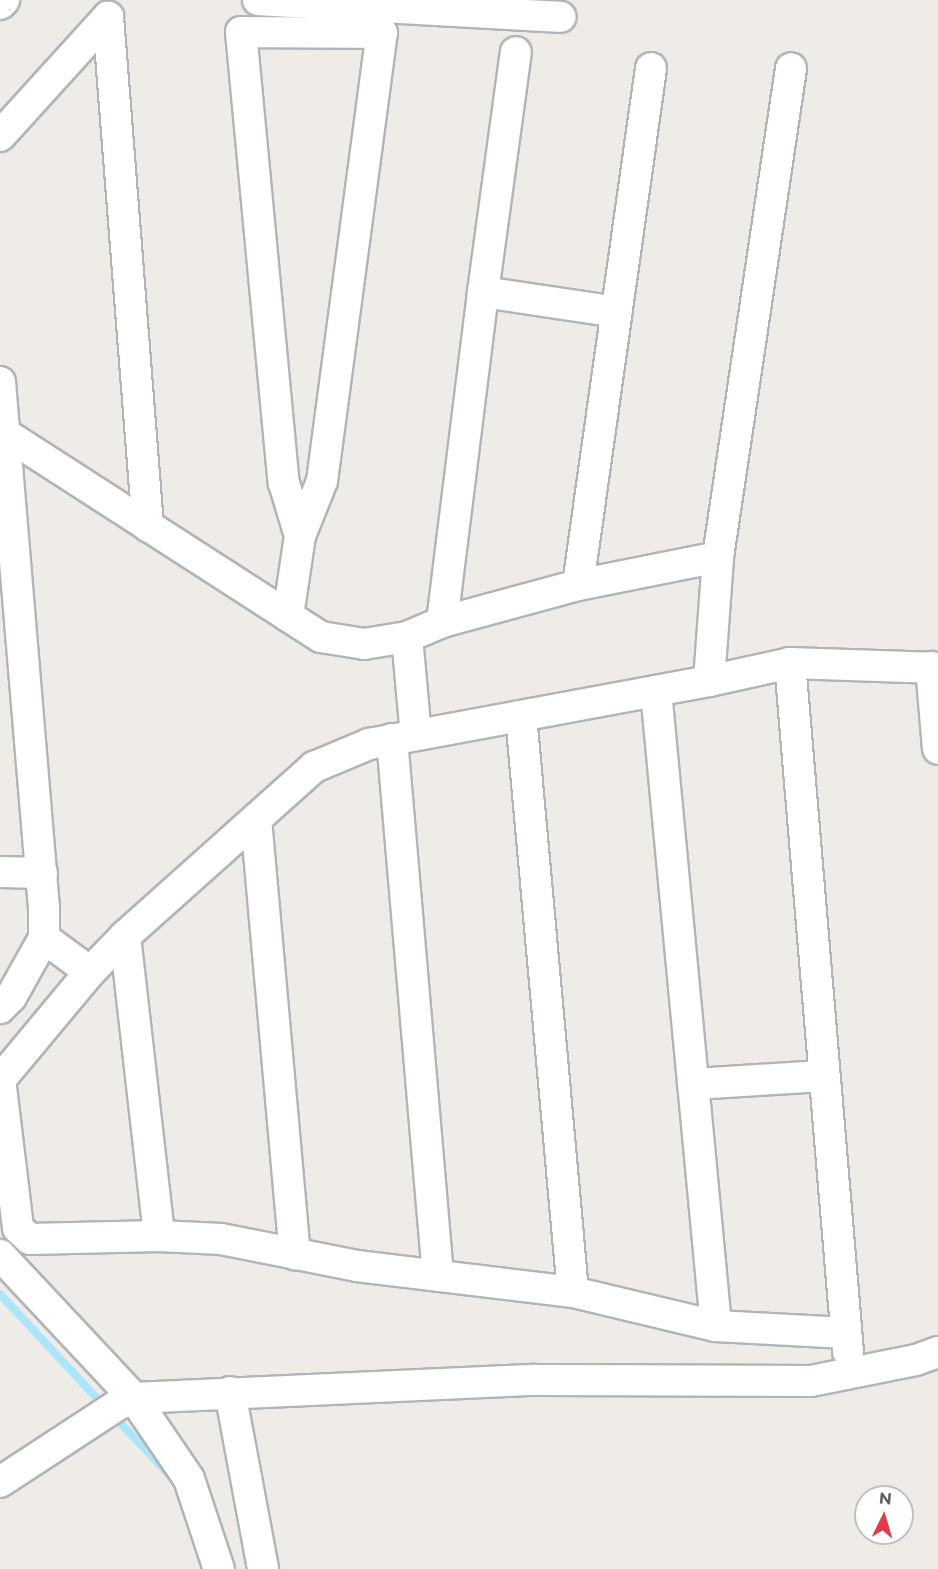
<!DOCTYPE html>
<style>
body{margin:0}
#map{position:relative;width:938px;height:1569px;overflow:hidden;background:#efece7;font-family:Montserrat,sans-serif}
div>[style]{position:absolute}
.stream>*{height:8px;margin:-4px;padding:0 4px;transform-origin:4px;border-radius:4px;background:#abe6fb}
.roads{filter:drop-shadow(2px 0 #b2b5b8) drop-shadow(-2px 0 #b2b5b8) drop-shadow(0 2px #b2b5b8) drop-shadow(0 -2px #b2b5b8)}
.street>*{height:30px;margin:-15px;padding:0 15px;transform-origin:15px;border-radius:15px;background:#fff}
span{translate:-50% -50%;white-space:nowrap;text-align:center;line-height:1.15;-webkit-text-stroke:4.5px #fff;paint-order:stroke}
.north{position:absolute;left:854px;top:1485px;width:60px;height:60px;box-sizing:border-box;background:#fff;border:2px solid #bfc1c2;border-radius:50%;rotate:5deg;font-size:16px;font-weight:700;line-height:24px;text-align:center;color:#5e6366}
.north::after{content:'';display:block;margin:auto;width:21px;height:27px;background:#e13b4b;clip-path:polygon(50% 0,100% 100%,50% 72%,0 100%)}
</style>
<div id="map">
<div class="stream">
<i style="left:0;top:1294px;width:154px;rotate:47.1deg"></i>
<i style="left:114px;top:1416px;width:83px;rotate:46.9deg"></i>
</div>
<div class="roads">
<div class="street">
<i style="left:258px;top:0;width:303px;rotate:3.2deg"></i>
<i style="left:0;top:4px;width:6px;rotate:-45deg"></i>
<i style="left:108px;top:17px;width:511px;rotate:85.51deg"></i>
<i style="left:0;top:136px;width:161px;rotate:-47.8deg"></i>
<i style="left:483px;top:292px;width:135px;rotate:8.5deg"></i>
<i style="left:0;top:382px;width:528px;rotate:85.22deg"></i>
<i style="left:44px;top:908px;width:30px;rotate:90deg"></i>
<i style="left:44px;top:938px;width:68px;rotate:119.2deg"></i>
<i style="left:11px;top:997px;width:16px;rotate:135deg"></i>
<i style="left:4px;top:433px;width:377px;rotate:32.8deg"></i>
<i style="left:321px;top:637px;width:44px;rotate:9.2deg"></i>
<i style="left:364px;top:644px;width:44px;rotate:-9.2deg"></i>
<i style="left:407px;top:637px;width:38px;rotate:-23deg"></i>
<i style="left:442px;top:622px;width:141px;rotate:-15.2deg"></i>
<i style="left:578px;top:585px;width:143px;rotate:-11.3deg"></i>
<i style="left:578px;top:585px;width:522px;rotate:-81.96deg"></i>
<i style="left:288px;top:616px;width:81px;rotate:-81.5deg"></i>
<i style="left:300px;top:536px;width:59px;rotate:-68.2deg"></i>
<i style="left:322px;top:481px;width:452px;rotate:-82.4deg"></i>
<i style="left:382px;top:33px;width:141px;rotate:-179.6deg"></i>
<i style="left:241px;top:32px;width:453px;rotate:84.6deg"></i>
<i style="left:284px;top:483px;width:55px;rotate:73.2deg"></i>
<i style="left:442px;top:622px;width:333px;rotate:-82.9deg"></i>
<i style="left:483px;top:292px;width:242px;rotate:-82.2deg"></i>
<i style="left:407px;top:637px;width:98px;rotate:84.8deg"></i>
<i style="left:790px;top:663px;width:691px;rotate:85.19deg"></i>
<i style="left:931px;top:667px;width:82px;rotate:85.1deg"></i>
<i style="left:709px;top:681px;width:124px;rotate:-85.8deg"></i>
<i style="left:718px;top:557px;width:494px;rotate:-81.5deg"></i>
<i style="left:656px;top:691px;width:638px;rotate:84.6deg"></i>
<i style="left:521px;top:716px;width:578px;rotate:84.84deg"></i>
<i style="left:392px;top:739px;width:539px;rotate:85.1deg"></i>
<i style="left:256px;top:819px;width:437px;rotate:84.9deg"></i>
<i style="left:0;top:872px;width:42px;rotate:1.4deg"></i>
<i style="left:125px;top:936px;width:302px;rotate:83.5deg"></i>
<i style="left:44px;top:938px;width:57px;rotate:36.5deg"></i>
<i style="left:0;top:1079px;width:150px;rotate:83.1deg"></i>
<i style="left:18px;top:1228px;width:16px;rotate:43deg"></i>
<i style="left:30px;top:1239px;width:129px;rotate:-1.3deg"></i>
<i style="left:159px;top:1236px;width:62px;rotate:2.8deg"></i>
<i style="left:221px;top:1239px;width:139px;rotate:11.2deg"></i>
<i style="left:357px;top:1266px;width:218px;rotate:6.9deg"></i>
<i style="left:573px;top:1292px;width:147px;rotate:13.4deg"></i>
<i style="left:716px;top:1326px;width:130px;rotate:3.1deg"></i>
<i style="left:0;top:1080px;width:141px;rotate:-50.2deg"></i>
<i style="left:90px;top:972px;width:50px;rotate:-45.8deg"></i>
<i style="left:125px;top:936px;width:254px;rotate:-41.8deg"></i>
<i style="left:314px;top:767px;width:60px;rotate:-22.7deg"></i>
<i style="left:369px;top:744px;width:346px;rotate:-10.5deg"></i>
<i style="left:709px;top:681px;width:83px;rotate:-12.5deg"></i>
<i style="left:790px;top:663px;width:148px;rotate:1.9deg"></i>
<i style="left:693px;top:1084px;width:131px;rotate:-3.5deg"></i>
<i style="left:0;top:1255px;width:196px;rotate:46.9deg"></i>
<i style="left:134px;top:1398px;width:98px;rotate:55.8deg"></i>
<i style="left:189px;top:1479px;width:95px;rotate:71.6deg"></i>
<i style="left:230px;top:1392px;width:180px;rotate:79.4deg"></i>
<i style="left:0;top:1482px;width:142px;rotate:-33.2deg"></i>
<i style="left:119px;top:1404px;width:16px;rotate:-22deg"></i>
<i style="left:134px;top:1398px;width:401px;rotate:-2.6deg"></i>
<i style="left:535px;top:1380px;width:276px;rotate:0.2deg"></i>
<i style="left:811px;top:1381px;width:107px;rotate:-11.3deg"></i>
<i style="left:916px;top:1360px;width:23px;rotate:-20deg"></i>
</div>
</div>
<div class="north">N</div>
</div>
